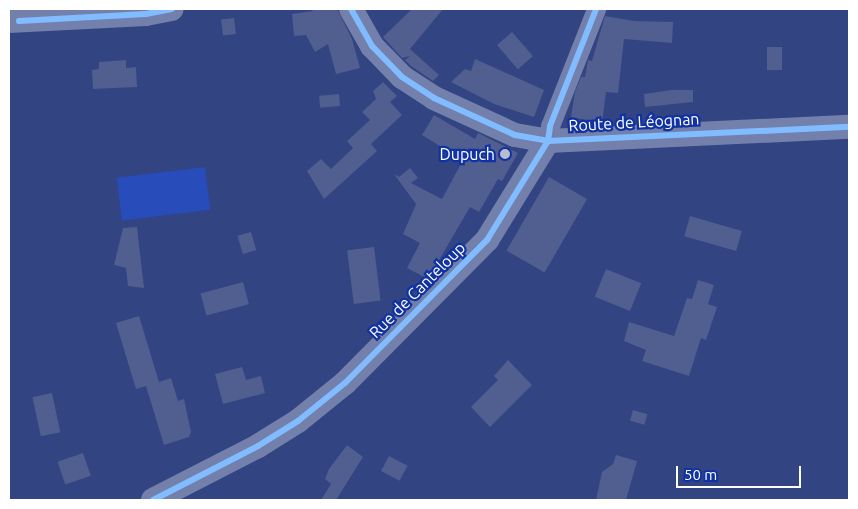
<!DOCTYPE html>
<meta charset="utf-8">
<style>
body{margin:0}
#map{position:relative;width:858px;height:509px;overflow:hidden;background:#324482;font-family:Ubuntu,sans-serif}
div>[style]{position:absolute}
.green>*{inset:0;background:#284cb9;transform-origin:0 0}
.building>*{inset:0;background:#505e90;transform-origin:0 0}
.minor>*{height:19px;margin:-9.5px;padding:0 9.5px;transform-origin:9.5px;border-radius:9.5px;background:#7380ab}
.tertiary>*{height:24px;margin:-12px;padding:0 12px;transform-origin:12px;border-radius:12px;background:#7380ab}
.cycleway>*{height:6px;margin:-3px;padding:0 3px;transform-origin:3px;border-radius:3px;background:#80bcff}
.dots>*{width:14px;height:14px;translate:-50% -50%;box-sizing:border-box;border:2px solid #1132a3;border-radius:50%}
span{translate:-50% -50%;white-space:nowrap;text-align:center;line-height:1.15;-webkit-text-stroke:4.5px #1132a3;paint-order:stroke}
.street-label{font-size:16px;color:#fff}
.poi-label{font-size:16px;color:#fff}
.right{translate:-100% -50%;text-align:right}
.frame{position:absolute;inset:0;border:10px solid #fff;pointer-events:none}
.scale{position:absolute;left:676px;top:466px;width:125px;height:22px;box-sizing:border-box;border:2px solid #fff;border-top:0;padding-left:6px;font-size:15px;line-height:18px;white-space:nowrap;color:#fff;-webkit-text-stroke:4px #1132a3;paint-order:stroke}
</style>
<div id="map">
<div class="green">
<i style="left:205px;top:167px;width:43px;height:89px;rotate:83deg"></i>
</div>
<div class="building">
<i style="clip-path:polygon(311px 9px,337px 9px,352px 39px,360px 68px,336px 74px,328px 44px,315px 52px,306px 35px,294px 36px,292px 14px,313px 11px)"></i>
<i style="clip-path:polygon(412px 9px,443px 9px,410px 49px,439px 75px,433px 81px,411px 66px,405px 60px,410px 56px,402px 58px,383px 37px)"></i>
<i style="clip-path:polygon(605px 16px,634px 21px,673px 22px,672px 43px,624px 39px,618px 93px,606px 92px,602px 123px,571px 117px,575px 92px,581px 77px,585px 77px,588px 60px,592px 61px)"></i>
<i style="left:234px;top:18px;width:16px;height:13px;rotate:83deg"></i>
<i style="left:512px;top:32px;width:32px;height:20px;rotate:49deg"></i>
<i style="left:767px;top:47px;width:15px;height:23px"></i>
<i style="clip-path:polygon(475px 59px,544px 90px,534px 117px,494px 104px,451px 82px,465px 69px,471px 71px)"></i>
<i style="clip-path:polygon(126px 60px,126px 68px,136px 67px,137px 87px,93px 89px,92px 70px,99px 69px,99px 62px)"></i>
<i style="clip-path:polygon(383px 82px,397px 96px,390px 102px,402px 115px,371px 144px,377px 151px,324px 199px,307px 171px,321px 159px,331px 169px,353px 148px,347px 141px,370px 120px,362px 112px,376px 99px,373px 91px)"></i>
<i style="clip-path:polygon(671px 90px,693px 90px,693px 102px,645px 107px,644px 94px)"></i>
<i style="left:339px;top:94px;width:12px;height:20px;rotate:85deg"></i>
<i style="clip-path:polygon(434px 115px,475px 139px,478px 133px,518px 153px,502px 181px,498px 179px,479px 212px,470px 207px,428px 279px,407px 268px,420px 243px,403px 234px,416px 204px,394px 174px,399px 177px,410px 168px,418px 178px,411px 183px,442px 199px,463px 160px,422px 135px)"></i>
<i style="left:549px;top:177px;width:44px;height:85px;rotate:30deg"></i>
<i style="left:690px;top:216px;width:54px;height:21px;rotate:16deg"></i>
<i style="clip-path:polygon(137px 227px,138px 236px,144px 288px,128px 286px,126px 268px,114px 265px,123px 228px)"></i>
<i style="left:251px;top:232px;width:19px;height:14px;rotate:74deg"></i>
<i style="left:374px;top:247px;width:54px;height:27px;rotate:83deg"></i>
<i style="left:606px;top:269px;width:38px;height:30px;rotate:22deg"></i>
<i style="clip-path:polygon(698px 280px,714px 285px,708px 304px,717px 307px,706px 340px,701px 338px,689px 376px,642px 361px,646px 350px,624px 341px,629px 322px,674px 336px,687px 298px,692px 299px)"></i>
<i style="left:243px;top:282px;width:23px;height:44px;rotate:75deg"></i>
<i style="clip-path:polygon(139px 316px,159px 382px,171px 378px,178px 401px,184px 399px,191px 432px,189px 437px,164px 445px,146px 386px,136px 389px,116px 323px)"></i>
<i style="clip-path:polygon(508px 360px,532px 385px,490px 427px,471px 407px,498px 380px,494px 376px)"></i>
<i style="clip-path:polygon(242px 367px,246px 380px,261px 376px,265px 393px,223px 404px,215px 374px)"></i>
<i style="left:52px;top:393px;width:40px;height:20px;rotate:78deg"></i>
<i style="left:633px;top:410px;width:15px;height:11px;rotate:16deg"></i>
<i style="clip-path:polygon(347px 445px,363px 457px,336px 500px,321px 500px,331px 484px,325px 479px,329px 469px)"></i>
<i style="left:83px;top:453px;width:24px;height:27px;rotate:71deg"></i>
<i style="clip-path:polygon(616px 455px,637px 461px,626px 500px,596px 500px,602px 472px,613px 464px)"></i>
<i style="left:389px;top:456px;width:21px;height:17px;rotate:28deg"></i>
</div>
<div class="minor">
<i style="left:548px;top:141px;width:15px;rotate:-82deg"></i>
<i style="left:550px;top:126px;width:126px;rotate:-68.5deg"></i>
</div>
<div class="tertiary">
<i style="left:351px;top:9px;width:43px;rotate:60.4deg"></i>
<i style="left:372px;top:46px;width:43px;rotate:45.9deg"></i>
<i style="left:402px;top:77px;width:38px;rotate:33deg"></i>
<i style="left:434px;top:98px;width:89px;rotate:24.6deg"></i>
<i style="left:515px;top:135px;width:34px;rotate:10deg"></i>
<i style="left:548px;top:141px;width:301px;rotate:-2.7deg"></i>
<i style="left:9px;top:21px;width:137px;rotate:-2.9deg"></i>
<i style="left:146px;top:14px;width:26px;rotate:-11deg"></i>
<i style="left:153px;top:500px;width:118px;rotate:-27.2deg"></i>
<i style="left:258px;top:446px;width:47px;rotate:-32deg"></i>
<i style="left:298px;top:421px;width:60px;rotate:-39deg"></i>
<i style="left:345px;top:383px;width:202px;rotate:-45.2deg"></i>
<i style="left:487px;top:240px;width:116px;rotate:-58.4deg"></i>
</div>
<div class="cycleway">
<i style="left:351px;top:9px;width:43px;rotate:60.4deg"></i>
<i style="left:372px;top:46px;width:43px;rotate:45.9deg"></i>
<i style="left:402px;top:77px;width:38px;rotate:33deg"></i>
<i style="left:434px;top:98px;width:89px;rotate:24.6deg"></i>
<i style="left:515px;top:135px;width:34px;rotate:10deg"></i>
<i style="left:548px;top:141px;width:301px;rotate:-2.7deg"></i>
<i style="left:19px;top:21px;width:127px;rotate:-3.2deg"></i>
<i style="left:146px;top:14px;width:26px;rotate:-11deg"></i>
<i style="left:153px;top:500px;width:118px;rotate:-27.2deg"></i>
<i style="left:258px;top:446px;width:47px;rotate:-32deg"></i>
<i style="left:298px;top:421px;width:60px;rotate:-39deg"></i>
<i style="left:345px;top:383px;width:202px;rotate:-45.2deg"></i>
<i style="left:487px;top:240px;width:116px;rotate:-58.4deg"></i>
<i style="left:548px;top:141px;width:15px;rotate:-82deg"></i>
<i style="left:550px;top:126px;width:126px;rotate:-68.5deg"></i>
</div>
<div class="dots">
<i style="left:505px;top:154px;background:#b7bed3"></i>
</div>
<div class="street-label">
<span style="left:634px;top:122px;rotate:-3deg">Route de Léognan</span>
<span style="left:417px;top:290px;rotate:-45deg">Rue de Canteloup</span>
</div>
<div class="poi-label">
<span class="right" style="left:495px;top:154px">Dupuch</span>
</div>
<div class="frame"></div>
<div class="scale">50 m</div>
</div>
